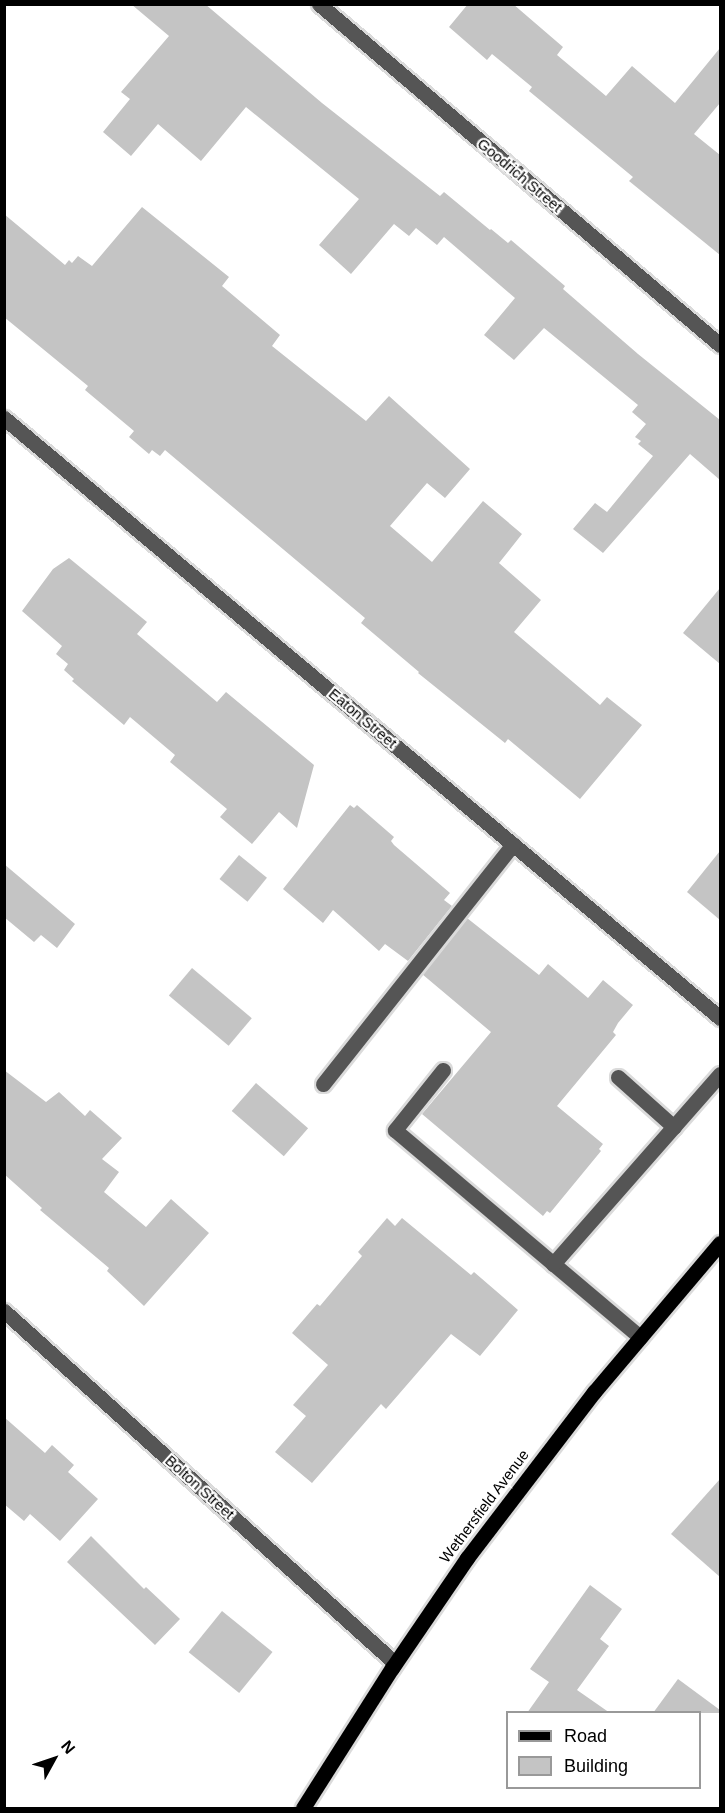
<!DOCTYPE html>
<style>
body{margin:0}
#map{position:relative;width:725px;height:1813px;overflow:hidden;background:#fff;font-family:Arial,sans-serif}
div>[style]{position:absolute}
.building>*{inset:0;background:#c4c4c4;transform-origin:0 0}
.roads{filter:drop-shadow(2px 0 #dbdbdb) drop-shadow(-2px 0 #dbdbdb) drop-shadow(0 2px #dbdbdb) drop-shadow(0 -2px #dbdbdb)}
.minor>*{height:15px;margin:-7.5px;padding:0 7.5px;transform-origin:7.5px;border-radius:7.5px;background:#555}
.major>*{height:15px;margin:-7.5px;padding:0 7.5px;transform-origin:7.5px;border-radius:7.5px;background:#000}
span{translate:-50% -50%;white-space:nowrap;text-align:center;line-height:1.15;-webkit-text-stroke:4.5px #fff;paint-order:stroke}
.street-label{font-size:15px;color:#000}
.frame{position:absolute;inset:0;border:6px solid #000;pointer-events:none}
.legend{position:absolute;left:506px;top:1711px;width:195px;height:78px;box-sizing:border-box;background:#fff;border:2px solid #999;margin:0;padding:8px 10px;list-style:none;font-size:18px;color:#000}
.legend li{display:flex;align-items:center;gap:12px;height:30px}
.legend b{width:30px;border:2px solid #999}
.north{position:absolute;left:24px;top:1729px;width:60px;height:60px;-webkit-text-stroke:4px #fff;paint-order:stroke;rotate:50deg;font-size:16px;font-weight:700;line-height:24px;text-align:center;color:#000}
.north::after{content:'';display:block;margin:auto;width:21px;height:27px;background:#000;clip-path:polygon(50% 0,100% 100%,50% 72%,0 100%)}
</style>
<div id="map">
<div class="building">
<i style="clip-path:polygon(131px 4px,205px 4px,322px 103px,440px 196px,444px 192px,490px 230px,491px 229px,508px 243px,511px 240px,565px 286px,563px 289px,638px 354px,720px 420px,720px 480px,690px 454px,603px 553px,573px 529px,595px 503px,607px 512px,653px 456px,638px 444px,641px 441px,635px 437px,646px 424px,632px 412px,638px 405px,544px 328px,514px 360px,484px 335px,515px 298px,444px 237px,437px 245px,416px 228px,409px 236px,394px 224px,351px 274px,319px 245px,359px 199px,246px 107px,201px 161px,158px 124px,131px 156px,103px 132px,130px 99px,121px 92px,169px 36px)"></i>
<i style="clip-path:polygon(468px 4px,513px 4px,563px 47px,557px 55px,606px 96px,632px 66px,675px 103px,720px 48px,720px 103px,694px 134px,720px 155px,720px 255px,629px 181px,633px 177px,529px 91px,532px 87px,492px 54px,487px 60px,449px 27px)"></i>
<i style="clip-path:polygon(142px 207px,229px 277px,222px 286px,280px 335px,272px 346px,366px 421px,389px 396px,470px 469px,445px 498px,427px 483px,390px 526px,432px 562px,483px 501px,522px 534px,499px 563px,541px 600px,514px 632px,600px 705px,607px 697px,642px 725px,580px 799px,508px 739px,505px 743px,418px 673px,419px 672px,361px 623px,365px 618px,165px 450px,160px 456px,152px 450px,149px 454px,129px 437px,134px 431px,85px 390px,88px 386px,4px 317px,4px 214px,65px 265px,69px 260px,72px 263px,78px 256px,92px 266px)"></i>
<i style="clip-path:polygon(69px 558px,147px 622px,137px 634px,217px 702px,226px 692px,314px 765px,297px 828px,279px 812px,252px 844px,220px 817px,227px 809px,170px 762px,175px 755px,130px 717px,124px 725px,72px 681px,74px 679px,64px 670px,68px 664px,56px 654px,62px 646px,22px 611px,53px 569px)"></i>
<i style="clip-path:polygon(720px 588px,720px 664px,683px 633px)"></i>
<i style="clip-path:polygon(350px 805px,354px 808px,357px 805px,394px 837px,391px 841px,394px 845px,450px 893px,444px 900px,452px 906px,408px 961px,385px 944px,379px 951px,333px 910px,323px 923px,283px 889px)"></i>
<i style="clip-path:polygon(720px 851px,720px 920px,687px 892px)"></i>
<i style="left:239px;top:855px;width:36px;height:31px;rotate:39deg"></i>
<i style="clip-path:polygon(4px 864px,75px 924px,57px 948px,41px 935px,34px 942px,4px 917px)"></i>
<i style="clip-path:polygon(467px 918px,539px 975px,548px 964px,588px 998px,603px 980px,633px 1005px,618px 1023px,613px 1032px,616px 1035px,557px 1106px,603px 1144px,599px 1149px,601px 1151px,550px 1213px,547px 1211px,543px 1216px,422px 1114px,491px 1032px,422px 974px)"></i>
<i style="left:192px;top:968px;width:78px;height:36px;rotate:40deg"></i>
<i style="clip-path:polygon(4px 1070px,46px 1102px,59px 1092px,85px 1116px,90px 1110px,122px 1138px,102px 1159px,119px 1172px,104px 1192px,146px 1227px,171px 1199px,209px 1233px,144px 1306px,107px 1271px,109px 1268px,40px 1210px,42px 1208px,4px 1174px)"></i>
<i style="left:256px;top:1083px;width:69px;height:37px;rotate:41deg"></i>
<i style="clip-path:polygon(387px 1218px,395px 1226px,402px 1218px,471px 1275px,474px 1272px,518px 1310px,480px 1356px,451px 1334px,386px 1409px,381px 1404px,312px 1483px,275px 1452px,306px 1416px,293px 1405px,328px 1365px,292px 1333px,317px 1304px,320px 1306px,362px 1256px,358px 1252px)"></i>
<i style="clip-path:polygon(4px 1417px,45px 1453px,52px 1445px,74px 1465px,68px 1472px,98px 1499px,60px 1541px,30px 1514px,24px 1521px,4px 1504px)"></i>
<i style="clip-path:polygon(720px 1479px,720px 1577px,671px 1534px)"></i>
<i style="clip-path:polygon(91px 1536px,144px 1589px,146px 1587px,180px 1619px,155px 1645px,67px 1562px)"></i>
<i style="clip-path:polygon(590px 1585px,622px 1609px,600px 1639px,609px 1646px,577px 1690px,610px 1713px,527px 1713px,549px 1682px,530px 1669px)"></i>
<i style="left:222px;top:1611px;width:65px;height:53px;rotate:39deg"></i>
<i style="clip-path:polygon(678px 1679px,720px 1710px,720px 1713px,653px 1713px)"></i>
</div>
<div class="roads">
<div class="minor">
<i style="left:319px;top:4px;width:526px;rotate:40.38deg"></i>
<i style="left:4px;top:418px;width:934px;rotate:39.96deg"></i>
<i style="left:443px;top:1070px;width:77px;rotate:128.7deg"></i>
<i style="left:395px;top:1130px;width:321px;rotate:40.2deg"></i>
<i style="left:618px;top:1077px;width:75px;rotate:41.8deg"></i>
<i style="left:323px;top:1084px;width:306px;rotate:-51.6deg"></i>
<i style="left:553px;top:1264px;width:253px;rotate:-48.7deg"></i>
<i style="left:4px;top:1311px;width:526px;rotate:42deg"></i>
</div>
<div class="major">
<i style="left:303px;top:1808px;width:166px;rotate:-57.6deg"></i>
<i style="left:392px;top:1668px;width:133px;rotate:-55.7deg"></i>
<i style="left:467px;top:1558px;width:209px;rotate:-52.6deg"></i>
<i style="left:594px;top:1392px;width:195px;rotate:-49.8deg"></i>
</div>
</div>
<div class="street-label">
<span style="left:520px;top:175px;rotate:40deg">Goodrich Street</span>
<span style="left:363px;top:718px;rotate:40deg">Eaton Street</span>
<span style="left:200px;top:1487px;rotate:42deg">Bolton Street</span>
<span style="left:484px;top:1506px;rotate:-53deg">Wethersfield Avenue</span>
</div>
<div class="frame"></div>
<ul class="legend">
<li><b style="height:8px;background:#000"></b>Road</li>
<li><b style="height:16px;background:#c4c4c4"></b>Building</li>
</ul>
<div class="north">N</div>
</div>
